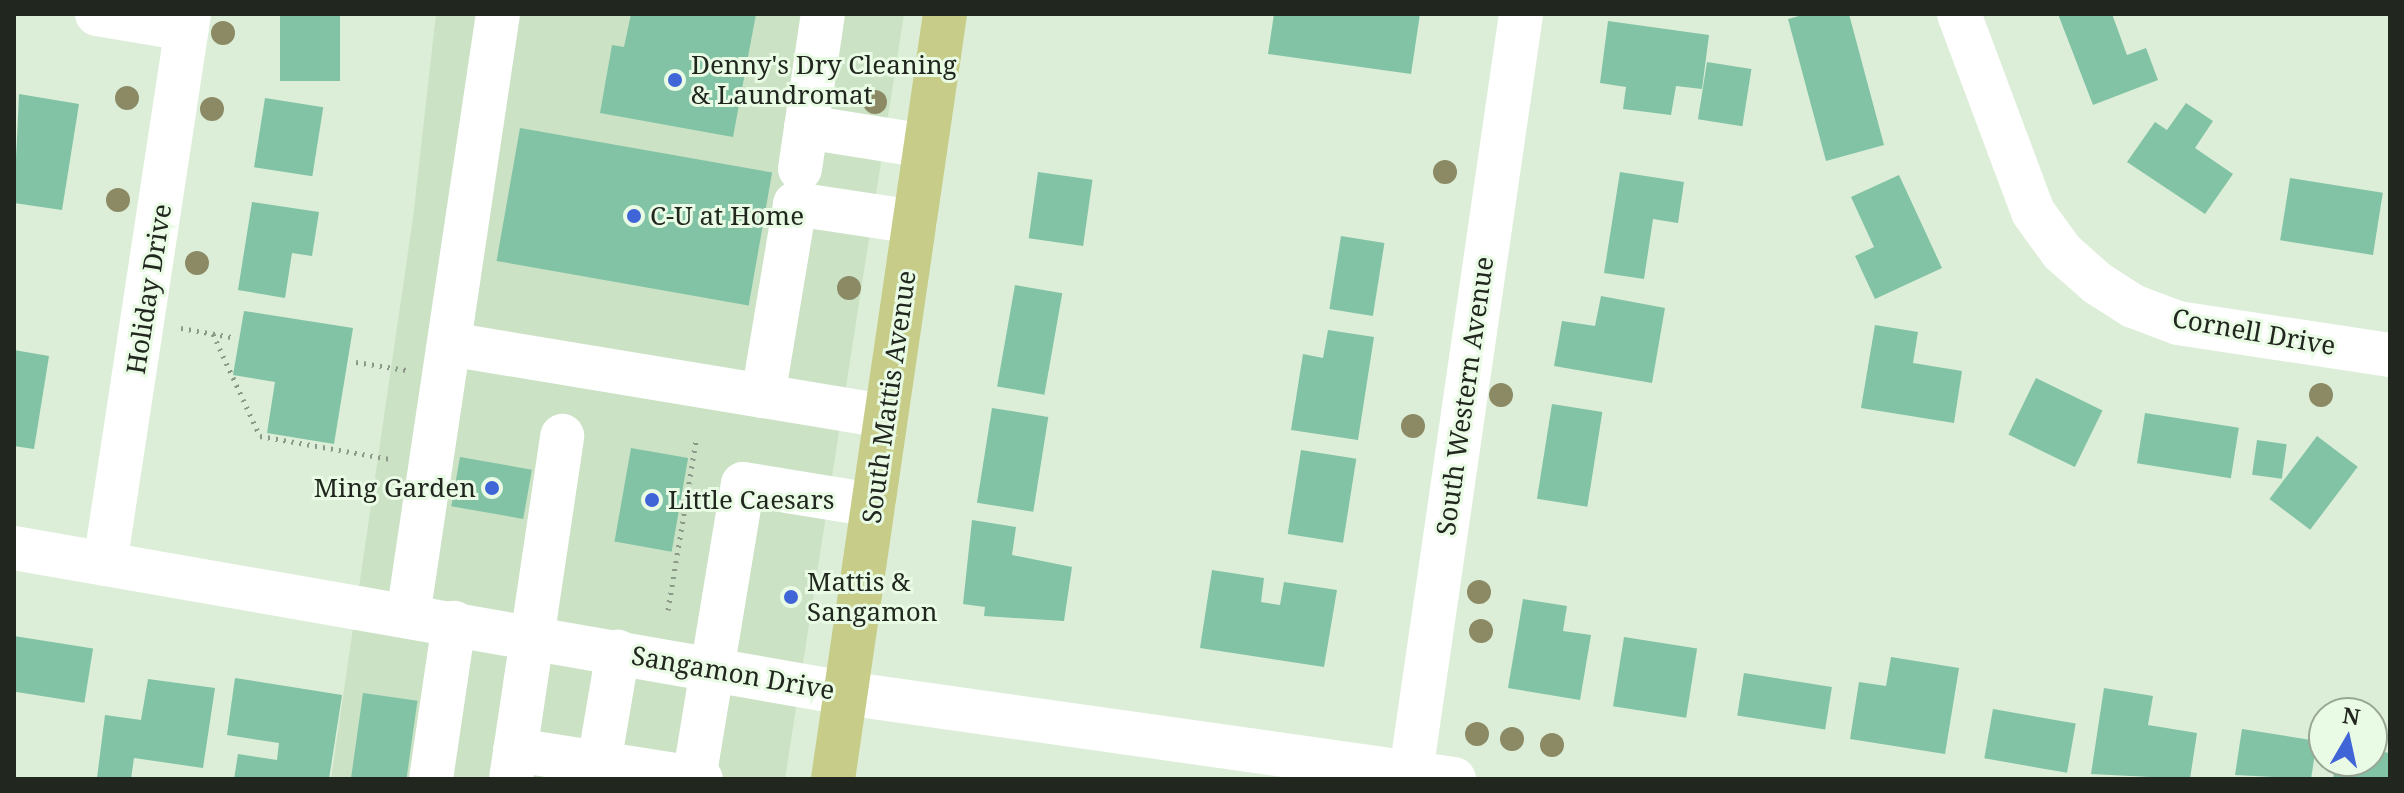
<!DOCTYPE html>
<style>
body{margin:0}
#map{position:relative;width:2404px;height:793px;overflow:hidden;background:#dceed7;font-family:"Noto Serif",serif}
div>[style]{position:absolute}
.built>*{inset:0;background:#cbe2c5}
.building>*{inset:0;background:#82c3a6;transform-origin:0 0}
.path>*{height:5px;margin-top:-2.5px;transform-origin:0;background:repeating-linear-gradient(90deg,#8c9988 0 2px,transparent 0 8px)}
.minor>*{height:44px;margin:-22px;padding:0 22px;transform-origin:22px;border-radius:22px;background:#fff}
.major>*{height:44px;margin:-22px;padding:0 22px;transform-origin:22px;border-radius:22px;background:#c7cd88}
.trees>*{width:24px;height:24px;margin:-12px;border-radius:50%;background:#8b8a65}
.dots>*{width:22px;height:22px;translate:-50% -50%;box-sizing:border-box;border:4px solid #e9fbe4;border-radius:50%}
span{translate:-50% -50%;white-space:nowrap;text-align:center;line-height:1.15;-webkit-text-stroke:6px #e9fbe4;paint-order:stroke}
.poi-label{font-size:26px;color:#21271f}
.left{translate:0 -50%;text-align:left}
.right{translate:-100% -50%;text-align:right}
.street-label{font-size:26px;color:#21271f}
.frame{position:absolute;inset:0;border:16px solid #21271f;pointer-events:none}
.north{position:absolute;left:2308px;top:697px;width:80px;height:80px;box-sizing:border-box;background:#e9fbe4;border:2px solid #99a695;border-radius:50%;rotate:9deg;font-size:22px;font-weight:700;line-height:32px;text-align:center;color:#21271f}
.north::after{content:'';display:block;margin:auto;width:28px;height:36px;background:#3f65d7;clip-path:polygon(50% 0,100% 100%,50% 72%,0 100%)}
</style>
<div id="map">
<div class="built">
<i style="clip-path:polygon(436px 14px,904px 14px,785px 779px,331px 779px,413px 218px)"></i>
</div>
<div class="building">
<i style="left:280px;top:14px;width:60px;height:67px"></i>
<i style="clip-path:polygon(631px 14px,756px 14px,733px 137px,600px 113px,612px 45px,624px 47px)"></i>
<i style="clip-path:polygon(1274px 14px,1420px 14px,1411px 74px,1268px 54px)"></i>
<i style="clip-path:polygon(1806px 14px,1849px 14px,1884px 145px,1826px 161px,1788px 19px)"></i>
<i style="clip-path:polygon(2058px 14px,2112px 14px,2127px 55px,2146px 48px,2158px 80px,2093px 105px)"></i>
<i style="clip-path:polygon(1608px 21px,1709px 35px,1702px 89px,1676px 86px,1671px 115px,1623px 109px,1626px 87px,1600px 83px)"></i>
<i style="left:1707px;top:62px;width:45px;height:58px;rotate:9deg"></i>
<i style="clip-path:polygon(19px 94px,79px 104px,62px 210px,14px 203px)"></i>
<i style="left:265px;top:98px;width:59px;height:70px;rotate:9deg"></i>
<i style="clip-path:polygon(2186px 103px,2213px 121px,2195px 148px,2233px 174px,2205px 214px,2127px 162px,2155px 122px,2167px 130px)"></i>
<i style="left:520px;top:128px;width:256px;height:135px;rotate:10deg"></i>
<i style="left:1038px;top:172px;width:55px;height:67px;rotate:8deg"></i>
<i style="clip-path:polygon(1620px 172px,1684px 182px,1678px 223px,1653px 219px,1644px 279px,1604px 273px)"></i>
<i style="clip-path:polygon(1899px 175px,1942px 268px,1875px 299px,1855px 256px,1874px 247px,1851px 197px)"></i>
<i style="left:2290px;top:178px;width:94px;height:63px;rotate:9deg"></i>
<i style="clip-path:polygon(252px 202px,319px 212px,312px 256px,292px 253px,285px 298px,238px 290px)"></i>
<i style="left:1341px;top:236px;width:44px;height:74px;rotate:9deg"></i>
<i style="left:1015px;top:285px;width:48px;height:103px;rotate:10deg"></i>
<i style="clip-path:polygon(1601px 296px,1665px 308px,1652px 383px,1554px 366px,1562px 321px,1595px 326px)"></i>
<i style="clip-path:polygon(244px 311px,353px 328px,334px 444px,267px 433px,275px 382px,233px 375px)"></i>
<i style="clip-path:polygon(1875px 325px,1918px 332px,1913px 363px,1962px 371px,1954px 423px,1861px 408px)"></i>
<i style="clip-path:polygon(1328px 330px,1374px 337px,1358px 440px,1291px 430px,1303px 354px,1323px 358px)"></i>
<i style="clip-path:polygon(14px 350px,49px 356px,34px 449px,14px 446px)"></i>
<i style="left:2036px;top:378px;width:74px;height:63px;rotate:26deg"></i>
<i style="left:1552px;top:404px;width:51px;height:96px;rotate:9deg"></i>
<i style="left:992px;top:408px;width:57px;height:96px;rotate:9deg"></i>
<i style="left:2145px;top:413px;width:95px;height:51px;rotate:9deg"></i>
<i style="left:2317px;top:436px;width:51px;height:79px;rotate:37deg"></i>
<i style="left:2257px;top:440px;width:30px;height:35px;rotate:8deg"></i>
<i style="left:631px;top:448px;width:58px;height:95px;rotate:10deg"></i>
<i style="left:1301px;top:450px;width:56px;height:85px;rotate:9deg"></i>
<i style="left:460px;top:457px;width:73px;height:50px;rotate:10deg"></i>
<i style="clip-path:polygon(972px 520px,1016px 527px,1012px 555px,1072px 567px,1064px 621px,984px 616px,985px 607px,963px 604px)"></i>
<i style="clip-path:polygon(1212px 570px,1264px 578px,1261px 602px,1280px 605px,1284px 582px,1337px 590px,1324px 667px,1200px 648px)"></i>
<i style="clip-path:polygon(1523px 599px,1567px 606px,1563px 631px,1591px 635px,1580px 700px,1508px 688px)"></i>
<i style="left:14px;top:636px;width:80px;height:55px;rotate:9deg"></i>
<i style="left:1624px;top:637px;width:74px;height:70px;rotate:9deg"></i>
<i style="clip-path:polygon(1891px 657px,1959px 668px,1945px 754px,1850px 739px,1859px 682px,1886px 686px)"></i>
<i style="left:1744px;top:673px;width:89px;height:43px;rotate:9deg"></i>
<i style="clip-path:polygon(235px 678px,342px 695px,329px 779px,234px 779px,238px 754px,277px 760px,279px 743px,227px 735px)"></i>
<i style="clip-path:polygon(148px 679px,215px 688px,203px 768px,134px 758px,131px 779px,97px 778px,105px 715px,141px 720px)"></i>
<i style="clip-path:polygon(2104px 688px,2153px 696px,2148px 725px,2197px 733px,2190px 779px,2091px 774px)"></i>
<i style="left:363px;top:693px;width:55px;height:87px;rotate:8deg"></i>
<i style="left:1993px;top:709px;width:84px;height:50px;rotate:10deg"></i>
<i style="clip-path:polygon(2242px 729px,2317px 741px,2311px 779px,2235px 775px)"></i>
<i style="clip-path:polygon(2372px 750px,2390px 753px,2390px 779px,2333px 779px,2336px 761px,2372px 761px)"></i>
</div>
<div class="path">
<i style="left:181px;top:328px;width:51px;rotate:10.2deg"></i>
<i style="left:213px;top:334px;width:112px;rotate:65.3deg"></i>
<i style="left:260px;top:436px;width:133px;rotate:10deg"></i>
<i style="left:356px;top:362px;width:51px;rotate:9.1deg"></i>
<i style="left:668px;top:610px;width:172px;rotate:-80.6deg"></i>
</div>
<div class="minor">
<i style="left:97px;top:14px;width:91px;rotate:9.5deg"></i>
<i style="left:1959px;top:14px;width:211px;rotate:69.5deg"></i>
<i style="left:2033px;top:212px;width:49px;rotate:54.1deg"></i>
<i style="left:2062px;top:252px;width:47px;rotate:41.5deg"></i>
<i style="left:2097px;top:283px;width:43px;rotate:32.6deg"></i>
<i style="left:2133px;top:306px;width:48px;rotate:20.7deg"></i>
<i style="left:2178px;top:323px;width:214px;rotate:8.6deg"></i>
<i style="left:806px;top:127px;width:121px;rotate:9deg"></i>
<i style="left:800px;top:169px;width:157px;rotate:-81.6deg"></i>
<i style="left:449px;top:344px;width:443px;rotate:9.4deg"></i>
<i style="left:763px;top:396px;width:195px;rotate:-80.5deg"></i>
<i style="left:795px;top:204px;width:121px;rotate:8.5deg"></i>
<i style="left:14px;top:548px;width:844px;rotate:9.9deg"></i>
<i style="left:845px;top:693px;width:615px;rotate:8.04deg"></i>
<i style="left:105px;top:564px;width:556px;rotate:-81.32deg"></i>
<i style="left:408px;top:616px;width:609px;rotate:-81.5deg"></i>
<i style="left:515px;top:750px;width:85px;rotate:8.8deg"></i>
<i style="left:599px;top:763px;width:113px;rotate:-80.3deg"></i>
<i style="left:599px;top:763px;width:103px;rotate:8.9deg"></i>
<i style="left:431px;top:779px;width:158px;rotate:-81.6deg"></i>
<i style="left:511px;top:779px;width:347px;rotate:-81.5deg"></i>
<i style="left:694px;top:779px;width:299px;rotate:-80.6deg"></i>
<i style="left:743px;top:484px;width:132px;rotate:9.2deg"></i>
<i style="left:1410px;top:779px;width:773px;rotate:-81.74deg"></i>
</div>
<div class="major">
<i style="left:833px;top:779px;width:773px;rotate:-81.67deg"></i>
</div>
<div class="trees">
<i style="left:223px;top:33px"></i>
<i style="left:127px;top:98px"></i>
<i style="left:875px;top:102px"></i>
<i style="left:212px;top:109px"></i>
<i style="left:1445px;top:172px"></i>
<i style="left:118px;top:200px"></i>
<i style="left:197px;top:263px"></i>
<i style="left:849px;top:288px"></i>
<i style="left:1501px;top:395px"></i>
<i style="left:2321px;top:395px"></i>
<i style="left:1413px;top:426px"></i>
<i style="left:1479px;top:592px"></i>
<i style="left:1481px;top:631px"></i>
<i style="left:1477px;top:734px"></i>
<i style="left:1512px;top:739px"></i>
<i style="left:1552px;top:745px"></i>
</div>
<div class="dots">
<i style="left:675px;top:80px;background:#3f65d7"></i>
<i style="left:634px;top:216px;background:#3f65d7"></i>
<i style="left:492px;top:488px;background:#3f65d7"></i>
<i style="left:652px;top:500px;background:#3f65d7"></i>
<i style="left:791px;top:597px;background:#3f65d7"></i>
</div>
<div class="poi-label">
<span class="left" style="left:691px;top:80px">Denny's Dry Cleaning<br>&amp; Laundromat</span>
<span class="left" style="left:650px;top:216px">C-U at Home</span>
<span class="right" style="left:476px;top:488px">Ming Garden</span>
<span class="left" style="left:668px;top:500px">Little Caesars</span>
<span class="left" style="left:807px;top:597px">Mattis &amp;<br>Sangamon</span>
</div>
<div class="street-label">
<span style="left:149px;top:289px;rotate:-81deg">Holiday Drive</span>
<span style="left:2254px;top:332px;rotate:10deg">Cornell Drive</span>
<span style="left:1465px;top:396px;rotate:-82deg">South Western Avenue</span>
<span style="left:889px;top:397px;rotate:-82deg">South Mattis Avenue</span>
<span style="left:733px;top:673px;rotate:10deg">Sangamon Drive</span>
</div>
<div class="frame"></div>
<div class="north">N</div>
</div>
